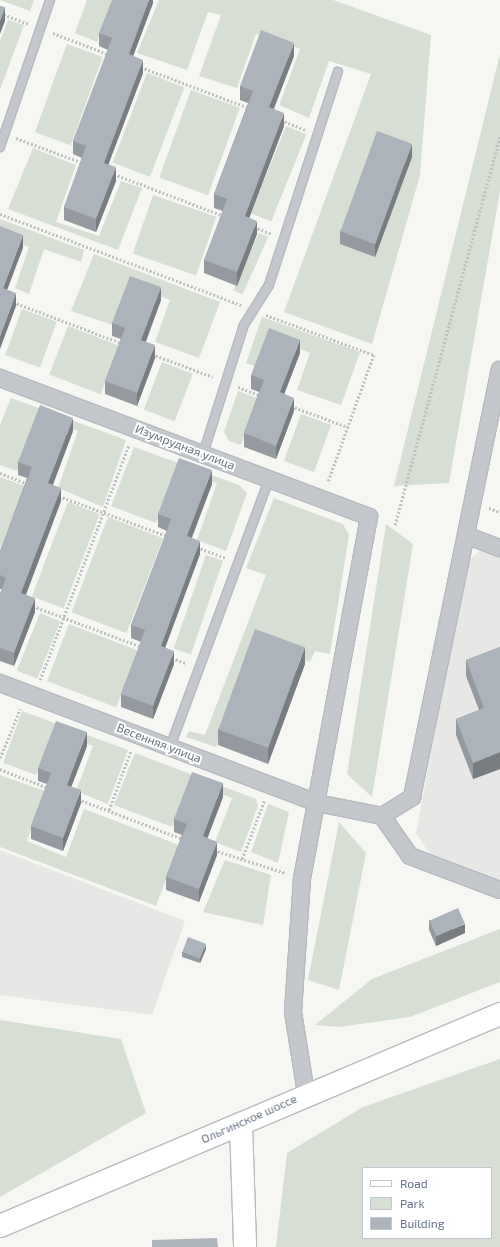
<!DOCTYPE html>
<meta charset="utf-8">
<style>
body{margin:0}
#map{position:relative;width:500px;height:1247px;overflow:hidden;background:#f6f7f3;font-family:"Exo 2",sans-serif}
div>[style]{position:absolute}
.built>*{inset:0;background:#e7e8e6}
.green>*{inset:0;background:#d7ded4;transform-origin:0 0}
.path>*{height:2.5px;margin-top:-1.25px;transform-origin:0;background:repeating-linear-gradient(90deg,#bec0c2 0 2px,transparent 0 4px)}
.roads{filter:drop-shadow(1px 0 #b6bbc0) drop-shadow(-1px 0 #b6bbc0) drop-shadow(0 1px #b6bbc0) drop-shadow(0 -1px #b6bbc0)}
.lane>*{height:8px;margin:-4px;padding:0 4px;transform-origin:4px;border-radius:4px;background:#c4c7cb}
.street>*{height:16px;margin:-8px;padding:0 8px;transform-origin:8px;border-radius:8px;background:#c4c7cb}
.secondary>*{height:22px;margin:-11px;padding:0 11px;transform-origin:11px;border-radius:11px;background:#fff}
.wall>*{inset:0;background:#949aa0}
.shaded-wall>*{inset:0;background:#787d82}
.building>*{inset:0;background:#acb3ba;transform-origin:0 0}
span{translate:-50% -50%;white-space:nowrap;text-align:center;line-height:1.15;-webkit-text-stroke:4px #fff;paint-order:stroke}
.street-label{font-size:12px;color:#657485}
.legend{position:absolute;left:362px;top:1167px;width:130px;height:72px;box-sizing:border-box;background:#fff;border:1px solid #c1c7ce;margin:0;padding:5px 7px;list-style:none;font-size:12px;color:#657485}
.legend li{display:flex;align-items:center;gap:8px;height:20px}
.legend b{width:20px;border:1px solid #c1c7ce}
</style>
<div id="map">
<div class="built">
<i style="clip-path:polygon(482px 549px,500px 556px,500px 880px,429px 853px,416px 833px,467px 562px)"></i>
<i style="clip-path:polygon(0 850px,185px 921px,152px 1015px,0 995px)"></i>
</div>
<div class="green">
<i style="clip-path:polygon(0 0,34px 0,30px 11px)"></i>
<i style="clip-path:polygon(87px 0,112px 0,97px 42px,75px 33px)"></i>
<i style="clip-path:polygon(159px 0,333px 0,431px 35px,420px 175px,372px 344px,284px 312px,371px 74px,329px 61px,309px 118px,279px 105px,300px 49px,256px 34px,237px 88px,199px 76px,221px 15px,208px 12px,187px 70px,137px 53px)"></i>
<i style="clip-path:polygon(8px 20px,24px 25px,0 90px,0 41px)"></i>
<i style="left:67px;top:44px;width:38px;height:94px;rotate:20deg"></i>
<i style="clip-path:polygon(500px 54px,500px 191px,449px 483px,394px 486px)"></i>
<i style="left:147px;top:73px;width:40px;height:96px;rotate:21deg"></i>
<i style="left:191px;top:90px;width:52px;height:93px;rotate:20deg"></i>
<i style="left:286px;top:126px;width:22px;height:94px;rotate:22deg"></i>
<i style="clip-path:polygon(33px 148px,76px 165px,56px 222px,99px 236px,121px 181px,142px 188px,118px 250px,8px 209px)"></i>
<i style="left:153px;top:195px;width:67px;height:62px;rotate:19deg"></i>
<i style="clip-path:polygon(0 219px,84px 250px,81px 262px,44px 249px,29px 294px,15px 288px,29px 247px,0 237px)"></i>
<i style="left:259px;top:233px;width:10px;height:63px;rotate:24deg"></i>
<i style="clip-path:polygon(94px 254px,220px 302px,199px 358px,155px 342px,170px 300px,129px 284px,113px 325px,71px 311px)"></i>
<i style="left:22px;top:309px;width:37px;height:49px;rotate:20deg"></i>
<i style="clip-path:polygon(262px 317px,360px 352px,341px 405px,297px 390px,310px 353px,267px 336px,257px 367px,246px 363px)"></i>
<i style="left:68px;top:326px;width:55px;height:52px;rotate:21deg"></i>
<i style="left:162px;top:362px;width:33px;height:51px;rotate:21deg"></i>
<i style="clip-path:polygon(238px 391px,257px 398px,241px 445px,229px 441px,224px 432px)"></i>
<i style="clip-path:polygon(11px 398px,126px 440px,103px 507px,58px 488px,78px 431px,38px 415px,17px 471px,0 465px,0 425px)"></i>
<i style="left:301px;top:414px;width:32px;height:50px;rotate:20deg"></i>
<i style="clip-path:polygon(134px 447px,239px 485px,247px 493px,226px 551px,197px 540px,217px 483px,177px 469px,156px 523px,111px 506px)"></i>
<i style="clip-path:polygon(0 477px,25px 486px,0 549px)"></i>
<i style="clip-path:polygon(274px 498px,343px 524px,349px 535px,330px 654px,315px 651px,310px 662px,253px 642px,216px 747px,186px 737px,189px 731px,205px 735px,266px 575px,246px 568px)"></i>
<i style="left:68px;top:502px;width:34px;height:101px;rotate:21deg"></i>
<i style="left:108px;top:517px;width:59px;height:102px;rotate:21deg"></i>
<i style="clip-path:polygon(386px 524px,413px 544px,372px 797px,347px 774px)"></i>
<i style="left:206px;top:555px;width:18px;height:99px;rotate:19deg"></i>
<i style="left:40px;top:613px;width:22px;height:62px;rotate:22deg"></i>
<i style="left:69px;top:624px;width:74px;height:61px;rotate:21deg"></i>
<i style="clip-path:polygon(22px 711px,128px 750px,108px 804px,76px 791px,93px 746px,54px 731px,36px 775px,3px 763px)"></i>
<i style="clip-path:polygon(135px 753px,256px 799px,258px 806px,241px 852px,215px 842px,232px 798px,190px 782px,172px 827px,114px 805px)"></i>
<i style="clip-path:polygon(0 775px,45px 791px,27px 841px,66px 857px,84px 809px,179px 845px,156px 906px,0 847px)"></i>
<i style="clip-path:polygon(268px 804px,289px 812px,278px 863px,251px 852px)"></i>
<i style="clip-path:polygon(339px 822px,366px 853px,339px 990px,308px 980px)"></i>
<i style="clip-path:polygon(225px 860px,271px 875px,263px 925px,203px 912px)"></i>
<i style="clip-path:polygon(500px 929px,500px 982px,410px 1017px,339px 1027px,315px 1025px,372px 979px)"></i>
<i style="clip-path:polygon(0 1020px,121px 1039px,146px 1113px,0 1197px)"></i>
<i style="clip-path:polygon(evenodd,500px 1059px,500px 1247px,276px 1247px,287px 1153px,363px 1107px,500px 1059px,363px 1168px,491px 1168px,491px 1238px,363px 1238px,363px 1168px)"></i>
</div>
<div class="path">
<i style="left:0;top:13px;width:30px;rotate:21deg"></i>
<i style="left:53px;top:33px;width:59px;rotate:20.9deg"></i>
<i style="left:141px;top:67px;width:116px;rotate:20.8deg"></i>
<i style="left:281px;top:120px;width:27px;rotate:22deg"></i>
<i style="left:16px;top:138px;width:72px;rotate:20.5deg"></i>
<i style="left:114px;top:174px;width:118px;rotate:20.9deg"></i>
<i style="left:0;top:214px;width:258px;rotate:20.7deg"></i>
<i style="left:254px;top:227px;width:19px;rotate:21deg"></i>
<i style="left:13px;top:302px;width:116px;rotate:20.8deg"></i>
<i style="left:266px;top:315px;width:115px;rotate:20.3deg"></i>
<i style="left:374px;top:355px;width:136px;rotate:109.8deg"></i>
<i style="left:152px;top:354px;width:65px;rotate:20.7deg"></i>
<i style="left:238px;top:387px;width:26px;rotate:21deg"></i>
<i style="left:291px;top:406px;width:61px;rotate:20.2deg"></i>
<i style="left:0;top:473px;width:30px;rotate:21deg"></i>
<i style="left:59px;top:496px;width:115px;rotate:20.3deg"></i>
<i style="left:489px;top:508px;width:12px;rotate:20deg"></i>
<i style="left:395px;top:525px;width:402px;rotate:-74.9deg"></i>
<i style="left:197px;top:547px;width:31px;rotate:21deg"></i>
<i style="left:33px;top:606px;width:116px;rotate:20.6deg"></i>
<i style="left:172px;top:658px;width:15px;rotate:20deg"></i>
<i style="left:40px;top:680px;width:251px;rotate:-69.3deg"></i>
<i style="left:0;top:758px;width:53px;rotate:-67.8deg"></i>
<i style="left:0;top:769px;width:52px;rotate:21.6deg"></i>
<i style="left:78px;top:799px;width:112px;rotate:20.9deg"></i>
<i style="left:109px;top:810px;width:64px;rotate:-69.9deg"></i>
<i style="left:214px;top:850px;width:75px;rotate:17.9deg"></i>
<i style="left:242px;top:859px;width:62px;rotate:-69.2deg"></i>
</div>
<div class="roads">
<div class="lane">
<i style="left:0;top:147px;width:155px;rotate:-71.2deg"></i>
<i style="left:203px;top:454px;width:135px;rotate:-72.4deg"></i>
<i style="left:244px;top:325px;width:47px;rotate:-58deg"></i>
<i style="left:269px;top:285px;width:224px;rotate:-72.1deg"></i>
<i style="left:170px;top:747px;width:286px;rotate:-69.7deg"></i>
</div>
<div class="street">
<i style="left:0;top:378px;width:394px;rotate:20.6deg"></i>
<i style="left:369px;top:517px;width:368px;rotate:100.5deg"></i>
<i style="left:302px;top:879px;width:133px;rotate:93.9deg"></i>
<i style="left:293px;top:1012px;width:82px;rotate:80.9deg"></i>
<i style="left:468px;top:536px;width:34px;rotate:21deg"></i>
<i style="left:0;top:683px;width:339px;rotate:20.7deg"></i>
<i style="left:317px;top:803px;width:66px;rotate:11.3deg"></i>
<i style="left:382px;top:816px;width:36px;rotate:-32deg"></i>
<i style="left:412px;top:797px;width:436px;rotate:-78.4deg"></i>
<i style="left:382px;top:816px;width:49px;rotate:55deg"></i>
<i style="left:410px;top:856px;width:96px;rotate:20.7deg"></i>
</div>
<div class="secondary">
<i style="left:241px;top:1124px;width:123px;rotate:88.1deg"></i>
<i style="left:0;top:1226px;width:543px;rotate:-22.98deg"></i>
</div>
</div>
<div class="wall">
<i style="clip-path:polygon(153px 0,153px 3px,133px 56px,143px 73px,108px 165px,116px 181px,96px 232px,64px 220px,64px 207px,82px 158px,73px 154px,73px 141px,108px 50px,99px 46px,99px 33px)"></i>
<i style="clip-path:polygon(294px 56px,274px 109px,284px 126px,249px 218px,257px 234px,237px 286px,204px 273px,204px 260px,223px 211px,214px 208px,214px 194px,248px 103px,240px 100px,240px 86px)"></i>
<i style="clip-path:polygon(412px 157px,375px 257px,340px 244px,340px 231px)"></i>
<i style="clip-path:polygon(161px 300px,146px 342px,155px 358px,137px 406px,105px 394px,105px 381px,121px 339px,112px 336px,112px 323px)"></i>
<i style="clip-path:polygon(300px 353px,284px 394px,294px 411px,276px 459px,244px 447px,244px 433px,259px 392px,251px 389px,251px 375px)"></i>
<i style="clip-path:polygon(73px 431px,53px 485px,61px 501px,26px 595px,35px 612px,14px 666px,0 661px,0 594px,2px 589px,0 589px,0 551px,27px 478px,18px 475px,18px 462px)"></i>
<i style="clip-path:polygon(212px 484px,192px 538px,200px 554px,165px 647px,174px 664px,153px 719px,121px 707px,121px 694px,141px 642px,131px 638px,131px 625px,167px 531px,158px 527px,158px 514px)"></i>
<i style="clip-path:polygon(500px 647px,500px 769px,473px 779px,456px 735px,456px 719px,479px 710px,466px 676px,466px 660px)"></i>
<i style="clip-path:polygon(305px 664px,268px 764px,218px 745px,218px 729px)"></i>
<i style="clip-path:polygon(87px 746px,71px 787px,81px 803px,63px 851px,31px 839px,31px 826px,47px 784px,38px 781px,38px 768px)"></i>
<i style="clip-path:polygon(223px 797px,207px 838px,217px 855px,199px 902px,166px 890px,166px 877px,182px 835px,174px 832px,174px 819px)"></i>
<i style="clip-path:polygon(429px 920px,465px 933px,436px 946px,429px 930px)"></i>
<i style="clip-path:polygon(206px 949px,200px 963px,182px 957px,182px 952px)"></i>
</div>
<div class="shaded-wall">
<i style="clip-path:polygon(149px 0,153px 0,153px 3px,129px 67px,129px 54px)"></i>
<i style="clip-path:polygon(5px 7px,5px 21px,0 34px,0 21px)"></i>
<i style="clip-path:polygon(294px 43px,294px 56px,269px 120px,269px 107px)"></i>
<i style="clip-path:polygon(143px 60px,143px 73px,104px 176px,104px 163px)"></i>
<i style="clip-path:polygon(284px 113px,284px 126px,245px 229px,245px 216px)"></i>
<i style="clip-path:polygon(412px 144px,412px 157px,375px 257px,375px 244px)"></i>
<i style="clip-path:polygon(116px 167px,116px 181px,96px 232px,96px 219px)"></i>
<i style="clip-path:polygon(257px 221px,257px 234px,237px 286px,237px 272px)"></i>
<i style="clip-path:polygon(23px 235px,23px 248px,3px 301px,3px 288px)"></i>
<i style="clip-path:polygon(161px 287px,161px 300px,141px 353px,141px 340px)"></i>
<i style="clip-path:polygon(16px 293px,16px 306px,0 349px,0 336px)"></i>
<i style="clip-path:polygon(300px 340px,300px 353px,280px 405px,280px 392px)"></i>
<i style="clip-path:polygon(155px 345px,155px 358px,137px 406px,137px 393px)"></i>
<i style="clip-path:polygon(294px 398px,294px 411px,276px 459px,276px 446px)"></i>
<i style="clip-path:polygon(73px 418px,73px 431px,48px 497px,48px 483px)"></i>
<i style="clip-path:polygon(212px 470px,212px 484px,187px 549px,187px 536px)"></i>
<i style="clip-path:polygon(61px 488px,61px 501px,21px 607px,21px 593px)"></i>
<i style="clip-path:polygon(200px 541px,200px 554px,161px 659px,161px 646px)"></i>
<i style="clip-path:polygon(35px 598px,35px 612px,14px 666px,14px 653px)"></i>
<i style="clip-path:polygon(305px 647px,305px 664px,268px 764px,268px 748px)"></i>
<i style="clip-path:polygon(174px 651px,174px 664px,153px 719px,153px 706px)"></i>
<i style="clip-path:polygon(87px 732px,87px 746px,67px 798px,67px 785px)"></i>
<i style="clip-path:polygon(500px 752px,500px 769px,473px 779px,473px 763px)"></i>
<i style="clip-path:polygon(223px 783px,223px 797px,203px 850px,203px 836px)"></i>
<i style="clip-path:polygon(81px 790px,81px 803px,63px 851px,63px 838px)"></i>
<i style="clip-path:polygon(217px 842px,217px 855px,199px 902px,199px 889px)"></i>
<i style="clip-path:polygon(465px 924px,465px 933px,436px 946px,436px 936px)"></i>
<i style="clip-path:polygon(206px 944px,206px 949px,200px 963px,200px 958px)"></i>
</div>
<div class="building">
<i style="clip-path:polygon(112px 0,149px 0,129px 54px,143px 60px,104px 163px,116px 167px,96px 219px,64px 207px,86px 146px,73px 141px,112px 38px,99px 33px)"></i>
<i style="clip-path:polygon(0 6px,5px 7px,0 21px)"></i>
<i style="clip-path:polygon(261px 30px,294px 43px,269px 107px,284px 113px,245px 216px,257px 221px,237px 272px,204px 260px,227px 199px,214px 194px,253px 91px,240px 86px)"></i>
<i style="left:377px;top:131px;width:37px;height:107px;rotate:20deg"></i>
<i style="clip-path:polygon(0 226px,23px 235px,3px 288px,16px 293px,0 336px)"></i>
<i style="clip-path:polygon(130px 276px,161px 287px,141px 340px,155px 345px,137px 393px,105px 381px,125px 328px,112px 323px)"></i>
<i style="clip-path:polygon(269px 328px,300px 340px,280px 392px,294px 398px,276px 446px,244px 433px,264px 380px,251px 375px)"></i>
<i style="clip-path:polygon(40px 405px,73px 418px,48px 483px,61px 488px,21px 593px,35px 598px,14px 653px,0 648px,0 594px,6px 578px,0 575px,0 551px,32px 467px,18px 462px)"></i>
<i style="clip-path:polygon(179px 458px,212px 470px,187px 536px,200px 541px,161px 646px,174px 651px,153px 706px,121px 694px,145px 630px,131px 625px,171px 519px,158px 514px)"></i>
<i style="left:255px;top:629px;width:53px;height:107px;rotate:20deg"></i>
<i style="clip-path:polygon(500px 647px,500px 752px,473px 763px,456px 719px,484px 708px,466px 660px)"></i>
<i style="clip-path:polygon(56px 721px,87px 732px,67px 785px,81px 790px,63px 838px,31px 826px,51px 773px,38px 768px)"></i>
<i style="clip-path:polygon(192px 772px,223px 783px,203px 836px,217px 842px,199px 889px,166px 877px,187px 824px,174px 819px)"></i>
<i style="left:458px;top:908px;width:17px;height:31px;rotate:66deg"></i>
<i style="left:188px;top:937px;width:19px;height:16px;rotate:21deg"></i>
<i style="clip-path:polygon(217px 1238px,218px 1247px,152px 1247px,152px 1240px)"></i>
</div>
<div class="street-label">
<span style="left:185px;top:447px;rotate:21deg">Изумрудная улица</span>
<span style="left:159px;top:743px;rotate:21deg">Весенняя улица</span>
<span style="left:249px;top:1119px;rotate:-24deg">Ольгинское шоссе</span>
</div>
<ul class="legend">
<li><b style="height:5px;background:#fff"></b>Road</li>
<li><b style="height:11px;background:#d7ded4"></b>Park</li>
<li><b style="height:11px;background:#acb3ba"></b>Building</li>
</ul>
</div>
